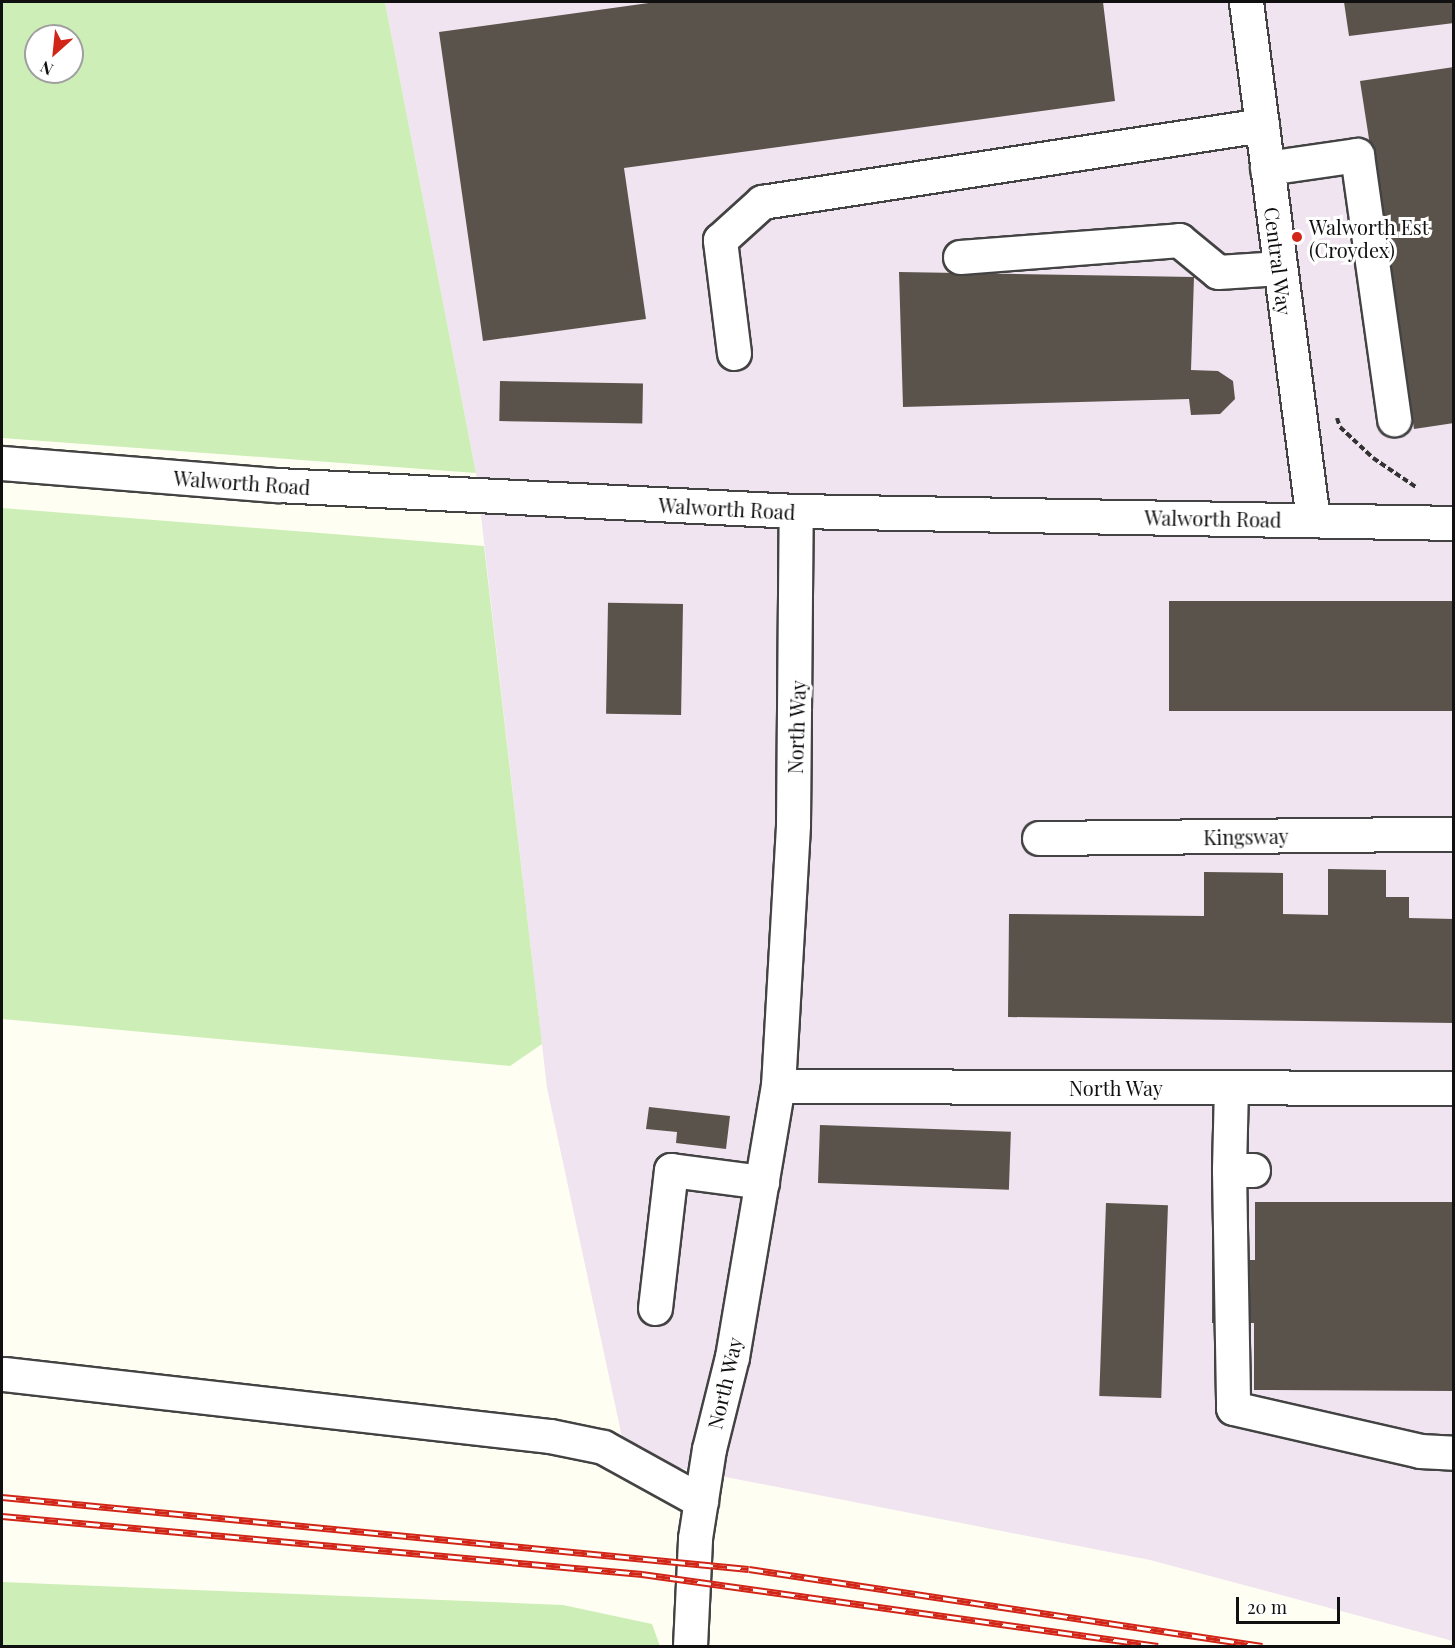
<!DOCTYPE html>
<style>
body{margin:0}
#map{position:relative;width:1455px;height:1648px;overflow:hidden;background:#fffef3;font-family:"Playfair Display",serif}
div>[style]{position:absolute}
.industrial>*{inset:0;background:#efe4ef}
.green>*{inset:0;background:#cdefb7}
.building>*{inset:0;background:#5a534b;transform-origin:0 0}
.path>*{height:4px;margin-top:-2px;transform-origin:0;background:repeating-linear-gradient(90deg,#323232 0 6px,transparent 0 9px)}
.roads{filter:drop-shadow(2px 0 #434343) drop-shadow(-2px 0 #434343) drop-shadow(0 2px #434343) drop-shadow(0 -2px #434343)}
.minor>*{height:33px;margin:-16.5px;padding:0 16.5px;transform-origin:16.5px;border-radius:16.5px;background:#fff}
.rail>*{height:7px;margin-top:-3.5px;transform-origin:0;background:repeating-linear-gradient(90deg,#fff 0 14px,#d12617 0 28px);box-sizing:border-box;border-block:2px solid #d12617}
.dots>*{width:16px;height:16px;translate:-50% -50%;box-sizing:border-box;border:3px solid #fff;border-radius:50%}
span{translate:-50% -50%;white-space:nowrap;text-align:center;line-height:1.15;-webkit-text-stroke:6px #fff;paint-order:stroke}
.poi-label{font-size:20px;color:#101010}
.left{translate:0 -50%;text-align:left}
.street-label{font-size:20px;color:#101010}
.frame{position:absolute;inset:0;border:3px solid #101010;pointer-events:none}
.north{position:absolute;left:24px;top:24px;width:60px;height:60px;box-sizing:border-box;background:#fff;border:2px solid #9f9f9f;border-radius:50%;rotate:207deg;font-size:16px;font-weight:700;line-height:24px;text-align:center;color:#101010}
.north::after{content:'';display:block;margin:auto;width:21px;height:27px;background:#d12617;clip-path:polygon(50% 0,100% 100%,50% 72%,0 100%)}
.scale{position:absolute;left:1236px;top:1597px;width:104px;height:27px;box-sizing:border-box;border:3px solid #101010;border-top:0;padding-left:8px;font-size:18px;line-height:21px;white-space:nowrap;color:#101010;-webkit-text-stroke:4px #fff;paint-order:stroke}
</style>
<div id="map">
<div class="industrial">
<i style="clip-path:polygon(385px 2px,1453px 2px,1453px 1641px,1150px 1560px,665px 1465px,622px 1437px,547px 1088px,476px 473px)"></i>
</div>
<div class="green">
<i style="clip-path:polygon(evenodd,2px 2px,385px 2px,476px 473px,2px 438px,2px 2px,36px 36px,72px 36px,72px 72px,36px 72px,36px 36px)"></i>
<i style="clip-path:polygon(2px 508px,484px 546px,542px 1044px,510px 1066px,2px 1019px)"></i>
<i style="clip-path:polygon(2px 1582px,563px 1605px,652px 1624px,660px 1646px,2px 1646px)"></i>
</div>
<div class="building">
<i style="clip-path:polygon(656px 2px,1103px 2px,1115px 101px,624px 168px,646px 319px,483px 341px,439px 32px)"></i>
<i style="clip-path:polygon(1344px 2px,1454px 2px,1454px 23px,1349px 36px)"></i>
<i style="clip-path:polygon(1454px 67px,1454px 423px,1414px 429px,1360px 81px)"></i>
<i style="clip-path:polygon(899px 272px,1194px 277px,1191px 370px,1218px 371px,1233px 381px,1235px 399px,1220px 414px,1191px 415px,1189px 399px,903px 407px)"></i>
<i style="left:500px;top:381px;width:143px;height:40px;rotate:1deg"></i>
<i style="left:1454px;top:601px;width:110px;height:285px;rotate:90deg"></i>
<i style="left:683px;top:604px;width:111px;height:75px;rotate:91deg"></i>
<i style="clip-path:polygon(1328px 869px,1386px 870px,1386px 897px,1409px 897px,1409px 918px,1454px 919px,1454px 1023px,1008px 1017px,1009px 914px,1204px 916px,1204px 872px,1283px 873px,1283px 914px,1328px 915px)"></i>
<i style="clip-path:polygon(649px 1107px,730px 1116px,726px 1149px,676px 1143px,677px 1132px,646px 1129px)"></i>
<i style="left:820px;top:1125px;width:191px;height:58px;rotate:2deg"></i>
<i style="clip-path:polygon(1255px 1202px,1454px 1202px,1454px 1391px,1254px 1390px,1254px 1323px,1212px 1323px,1212px 1260px,1255px 1260px)"></i>
<i style="left:1106px;top:1203px;width:62px;height:193px;rotate:2deg"></i>
</div>
<div class="path">
<i style="left:1337px;top:418px;width:9px;rotate:72deg"></i>
<i style="left:1340px;top:427px;width:45px;rotate:43.2deg"></i>
<i style="left:1373px;top:458px;width:52px;rotate:34deg"></i>
</div>
<div class="roads">
<div class="minor">
<i style="left:1246px;top:2px;width:522px;rotate:82.63deg"></i>
<i style="left:1267px;top:168px;width:91px;rotate:-8.2deg"></i>
<i style="left:1357px;top:155px;width:267px;rotate:82deg"></i>
<i style="left:960px;top:257px;width:220px;rotate:-4.4deg"></i>
<i style="left:1179px;top:240px;width:50px;rotate:39.4deg"></i>
<i style="left:1218px;top:272px;width:62px;rotate:-3.7deg"></i>
<i style="left:734px;top:353px;width:114px;rotate:-97.1deg"></i>
<i style="left:720px;top:240px;width:57px;rotate:-42.1deg"></i>
<i style="left:762px;top:202px;width:506px;rotate:-8.75deg"></i>
<i style="left:2px;top:463px;width:276px;rotate:4.6deg"></i>
<i style="left:277px;top:485px;width:520px;rotate:2.87deg"></i>
<i style="left:796px;top:511px;width:658px;rotate:1.04deg"></i>
<i style="left:1039px;top:838px;width:415px;rotate:-0.6deg"></i>
<i style="left:778px;top:1086px;width:676px;rotate:0.17deg"></i>
<i style="left:1231px;top:1087px;width:83px;rotate:91.4deg"></i>
<i style="left:1229px;top:1170px;width:24px"></i>
<i style="left:1229px;top:1170px;width:238px;rotate:89deg"></i>
<i style="left:1233px;top:1408px;width:192px;rotate:12.9deg"></i>
<i style="left:1420px;top:1451px;width:34px;rotate:3deg"></i>
<i style="left:655px;top:1308px;width:139px;rotate:-83.4deg"></i>
<i style="left:671px;top:1170px;width:92px;rotate:7.5deg"></i>
<i style="left:4px;top:1374px;width:550px;rotate:6.48deg"></i>
<i style="left:550px;top:1436px;width:54px;rotate:11.7deg"></i>
<i style="left:603px;top:1447px;width:112px;rotate:28.9deg"></i>
<i style="left:690px;top:1646px;width:108px;rotate:-87.3deg"></i>
<i style="left:695px;top:1538px;width:90px;rotate:-81.1deg"></i>
<i style="left:709px;top:1449px;width:95px;rotate:-76deg"></i>
<i style="left:732px;top:1357px;width:275px;rotate:-80.4deg"></i>
<i style="left:778px;top:1086px;width:262px;rotate:-86.7deg"></i>
<i style="left:793px;top:824px;width:313px;rotate:-89.5deg"></i>
</div>
</div>
<div class="rail">
<i style="left:2px;top:1497px;width:750px;rotate:5.51deg"></i>
<i style="left:749px;top:1569px;width:519px;rotate:8.54deg"></i>
<i style="left:2px;top:1516px;width:643px;rotate:5.18deg"></i>
<i style="left:642px;top:1574px;width:521px;rotate:7.94deg"></i>
</div>
<div class="dots">
<i style="left:1297px;top:237px;background:#d12617"></i>
</div>
<div class="poi-label">
<span class="left" style="left:1309px;top:238px">Walworth Est<br>(Croydex)</span>
</div>
<div class="street-label">
<span style="left:1279px;top:261px;rotate:83deg">Central Way</span>
<span style="left:242px;top:482px;rotate:4deg">Walworth Road</span>
<span style="left:727px;top:508px;rotate:3deg">Walworth Road</span>
<span style="left:1213px;top:518px;rotate:1deg">Walworth Road</span>
<span style="left:796px;top:727px;rotate:-88deg">North Way</span>
<span style="left:1246px;top:836px;rotate:-1deg">Kingsway</span>
<span style="left:1116px;top:1087px">North Way</span>
<span style="left:724px;top:1383px;rotate:-77deg">North Way</span>
</div>
<div class="frame"></div>
<div class="north">N</div>
<div class="scale">20 m</div>
</div>
